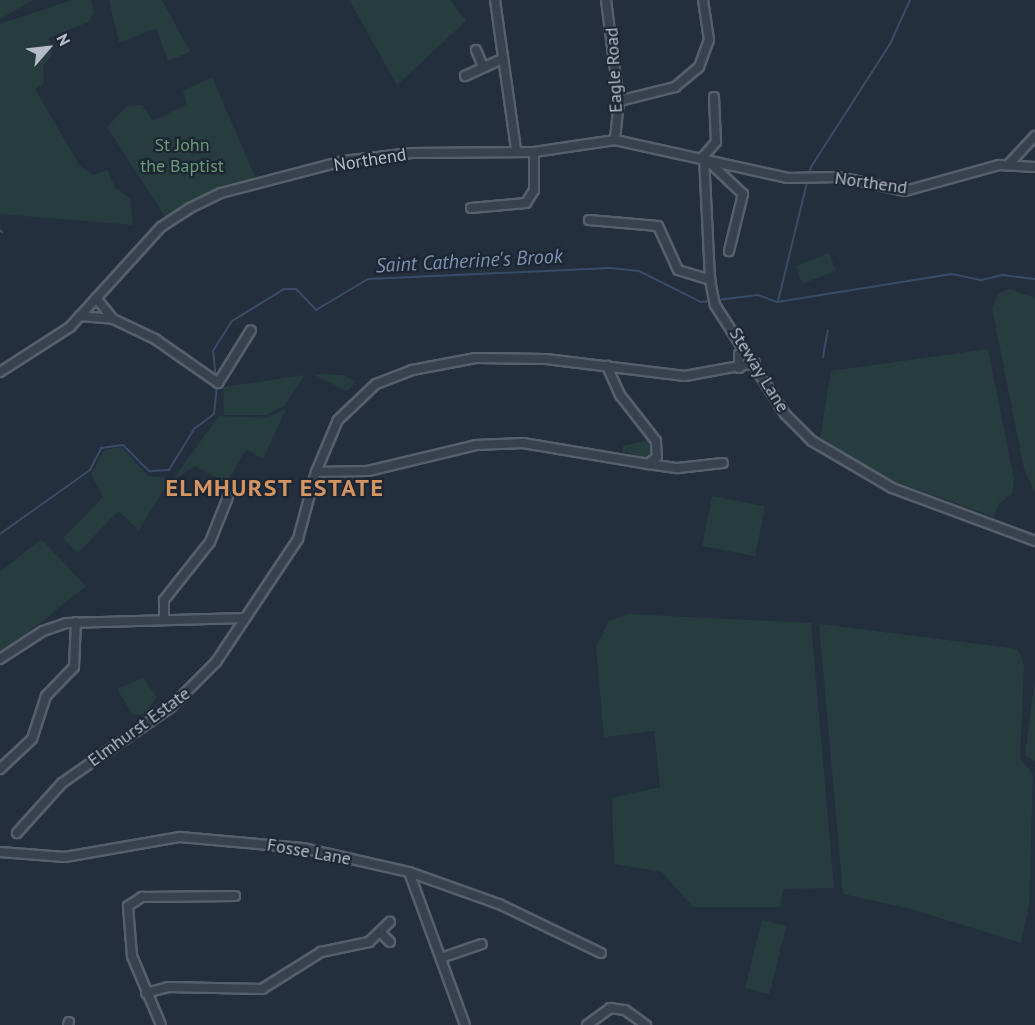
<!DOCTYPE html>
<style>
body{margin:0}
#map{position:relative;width:1035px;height:1025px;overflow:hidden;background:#242f3e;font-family:"PT Sans",sans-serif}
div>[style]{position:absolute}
.green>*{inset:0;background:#263c3f;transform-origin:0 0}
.stream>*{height:2px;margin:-1px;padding:0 1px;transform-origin:1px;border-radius:1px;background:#394c67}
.roads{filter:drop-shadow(2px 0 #565f6c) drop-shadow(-2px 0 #565f6c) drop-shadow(0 2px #565f6c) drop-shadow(0 -2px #565f6c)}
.minor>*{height:8px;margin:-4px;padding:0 4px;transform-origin:4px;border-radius:4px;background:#38414e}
span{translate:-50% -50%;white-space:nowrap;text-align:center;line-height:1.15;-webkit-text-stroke:4.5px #1d2633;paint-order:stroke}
.street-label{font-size:18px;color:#b4bcc9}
.park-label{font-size:18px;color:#6b9a76}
.water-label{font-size:20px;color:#7c92b1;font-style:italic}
.district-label{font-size:24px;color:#d59563;font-weight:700;letter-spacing:1.5px}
.north{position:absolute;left:18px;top:18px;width:60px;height:60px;-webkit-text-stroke:4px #1d2633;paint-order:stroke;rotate:62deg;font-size:16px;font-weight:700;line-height:24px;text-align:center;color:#b4bcc9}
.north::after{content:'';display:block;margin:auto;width:21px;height:27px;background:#b4bcc9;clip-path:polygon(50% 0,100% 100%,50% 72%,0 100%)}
</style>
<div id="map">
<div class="green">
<i style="clip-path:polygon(0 0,34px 0,0 19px)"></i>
<i style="clip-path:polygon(72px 0,92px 0,94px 13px,88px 22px,49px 38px,52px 56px,43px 66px,44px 83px,35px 89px,80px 166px,93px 175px,107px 170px,116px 189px,130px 198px,133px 225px,0 214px,0 24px)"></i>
<i style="clip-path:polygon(109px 0,162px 0,190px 52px,168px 61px,156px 28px,119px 43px)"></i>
<i style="clip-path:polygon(349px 0,450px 0,466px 21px,397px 85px)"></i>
<i style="clip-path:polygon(212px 77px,256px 179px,214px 191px,166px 218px,107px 127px,127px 106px,142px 105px,153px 121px,187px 104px,183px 91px)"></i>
<i style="left:829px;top:253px;width:19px;height:36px;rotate:69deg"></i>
<i style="clip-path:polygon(1009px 289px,1035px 298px,1035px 494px,1024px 469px,992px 308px,998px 294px)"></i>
<i style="clip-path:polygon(988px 349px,1014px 479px,1012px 494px,999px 503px,994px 517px,886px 478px,820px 438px,831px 371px)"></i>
<i style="clip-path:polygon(313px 374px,344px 375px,356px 382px,346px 391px)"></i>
<i style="clip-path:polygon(305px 375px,284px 406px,266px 415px,224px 415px,223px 387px)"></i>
<i style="clip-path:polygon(286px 409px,263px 459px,246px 449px,227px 483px,195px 466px,171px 482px,219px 416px,266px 418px)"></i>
<i style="clip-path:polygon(648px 440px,653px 450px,646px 458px,623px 452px,623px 446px)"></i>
<i style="clip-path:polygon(121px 447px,148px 476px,167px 478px,167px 484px,139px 530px,118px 511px,78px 553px,63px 538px,103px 497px,91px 474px,104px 450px)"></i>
<i style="left:712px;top:496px;width:54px;height:51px;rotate:11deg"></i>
<i style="clip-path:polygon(41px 539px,86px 586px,0 655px,0 572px)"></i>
<i style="clip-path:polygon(628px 614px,811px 623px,834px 888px,783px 889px,780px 907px,693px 907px,662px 872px,614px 864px,612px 798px,660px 787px,654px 731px,604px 737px,596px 647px,609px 621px)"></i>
<i style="clip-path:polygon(819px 624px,1018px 649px,1024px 665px,1020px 758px,1033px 774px,1029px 907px,1021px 943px,911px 909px,843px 894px)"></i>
<i style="clip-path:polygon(143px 678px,157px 697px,145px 714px,133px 715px,117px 689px)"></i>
<i style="clip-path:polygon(1035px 678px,1035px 761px,1025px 756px)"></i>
<i style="left:762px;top:920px;width:25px;height:70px;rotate:14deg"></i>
</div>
<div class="stream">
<i style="left:0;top:230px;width:3px;rotate:45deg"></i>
<i style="left:778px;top:301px;width:138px;rotate:-76.2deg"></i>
<i style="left:811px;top:167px;width:146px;rotate:-57.3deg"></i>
<i style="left:890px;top:44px;width:48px;rotate:-65.6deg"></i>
<i style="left:823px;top:357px;width:27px;rotate:-80deg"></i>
<i style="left:216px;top:379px;width:28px;rotate:-96deg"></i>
<i style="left:213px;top:351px;width:36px;rotate:-58deg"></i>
<i style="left:232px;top:321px;width:61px;rotate:-31.6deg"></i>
<i style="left:284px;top:289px;width:12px"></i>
<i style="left:296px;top:289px;width:29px;rotate:46deg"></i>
<i style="left:316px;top:310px;width:61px;rotate:-30.8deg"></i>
<i style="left:368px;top:279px;width:242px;rotate:-2.6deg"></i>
<i style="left:610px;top:268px;width:29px;rotate:6deg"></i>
<i style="left:639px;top:271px;width:69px;rotate:26.6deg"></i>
<i style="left:701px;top:302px;width:57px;rotate:-7deg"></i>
<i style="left:758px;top:295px;width:20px;rotate:20deg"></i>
<i style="left:777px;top:302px;width:177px;rotate:-9.1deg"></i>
<i style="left:952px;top:274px;width:30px;rotate:12deg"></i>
<i style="left:981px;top:280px;width:22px;rotate:-13deg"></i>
<i style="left:1002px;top:275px;width:33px;rotate:7deg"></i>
<i style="left:0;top:534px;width:110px;rotate:-35.4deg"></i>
<i style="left:90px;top:470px;width:25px;rotate:-63deg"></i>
<i style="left:101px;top:448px;width:22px;rotate:-8deg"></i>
<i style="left:123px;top:445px;width:37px;rotate:45deg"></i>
<i style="left:149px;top:471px;width:20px;rotate:-3deg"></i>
<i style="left:169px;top:470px;width:48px;rotate:-58.6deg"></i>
<i style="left:194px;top:429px;width:25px;rotate:-37deg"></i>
<i style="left:214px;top:414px;width:29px;rotate:-84deg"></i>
</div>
<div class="roads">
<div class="minor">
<i style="left:495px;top:0;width:151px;rotate:82deg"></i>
<i style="left:606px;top:0;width:102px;rotate:82.7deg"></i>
<i style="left:619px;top:101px;width:39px;rotate:96deg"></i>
<i style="left:476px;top:50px;width:15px;rotate:67deg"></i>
<i style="left:465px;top:76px;width:41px;rotate:-24.7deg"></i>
<i style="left:714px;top:97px;width:45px;rotate:87.5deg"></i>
<i style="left:716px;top:142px;width:18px;rotate:131deg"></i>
<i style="left:704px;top:156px;width:124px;rotate:87.2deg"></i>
<i style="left:710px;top:280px;width:25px;rotate:79deg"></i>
<i style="left:715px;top:305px;width:130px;rotate:57.3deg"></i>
<i style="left:785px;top:414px;width:38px;rotate:45deg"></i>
<i style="left:812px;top:441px;width:93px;rotate:30.4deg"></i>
<i style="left:892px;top:488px;width:153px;rotate:20.3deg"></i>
<i style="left:619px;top:101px;width:58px;rotate:-14deg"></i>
<i style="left:675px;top:87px;width:31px;rotate:-40deg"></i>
<i style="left:699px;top:67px;width:29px;rotate:-70deg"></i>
<i style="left:709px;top:40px;width:40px;rotate:-98.5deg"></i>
<i style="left:705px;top:158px;width:52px;rotate:43.5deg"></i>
<i style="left:743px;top:194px;width:59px;rotate:103.8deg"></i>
<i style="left:1008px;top:165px;width:40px;rotate:-47deg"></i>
<i style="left:471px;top:208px;width:55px;rotate:-5.2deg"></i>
<i style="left:526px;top:203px;width:15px;rotate:-58deg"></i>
<i style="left:534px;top:190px;width:38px;rotate:-90deg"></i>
<i style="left:589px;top:220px;width:69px;rotate:5deg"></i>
<i style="left:658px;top:226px;width:48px;rotate:65.6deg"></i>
<i style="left:678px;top:270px;width:34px;rotate:17deg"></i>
<i style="left:80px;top:316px;width:33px;rotate:5deg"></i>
<i style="left:113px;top:319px;width:27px;rotate:-129deg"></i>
<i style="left:113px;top:319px;width:47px;rotate:25.5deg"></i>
<i style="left:155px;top:339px;width:77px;rotate:34.9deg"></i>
<i style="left:218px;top:383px;width:62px;rotate:-58.1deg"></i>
<i style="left:739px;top:354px;width:14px;rotate:90deg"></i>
<i style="left:0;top:372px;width:83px;rotate:-32.7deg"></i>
<i style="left:70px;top:327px;width:135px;rotate:-47.7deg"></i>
<i style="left:161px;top:227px;width:35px;rotate:-33deg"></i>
<i style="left:190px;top:208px;width:34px;rotate:-26deg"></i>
<i style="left:221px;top:193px;width:126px;rotate:-14.7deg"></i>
<i style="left:343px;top:161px;width:69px;rotate:-6.6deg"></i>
<i style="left:412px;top:153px;width:122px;rotate:-0.5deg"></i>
<i style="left:534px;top:152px;width:82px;rotate:-8.4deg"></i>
<i style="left:615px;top:140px;width:177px;rotate:12.4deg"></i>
<i style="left:788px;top:178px;width:51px;rotate:-1.1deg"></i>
<i style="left:839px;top:177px;width:67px;rotate:12deg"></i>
<i style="left:905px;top:191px;width:98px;rotate:-15.5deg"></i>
<i style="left:999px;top:165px;width:36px;rotate:3deg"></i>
<i style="left:648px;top:464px;width:30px;rotate:8deg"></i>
<i style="left:678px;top:468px;width:45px;rotate:-6.3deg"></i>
<i style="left:316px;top:472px;width:52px;rotate:-1.1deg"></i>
<i style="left:368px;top:471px;width:111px;rotate:-13.5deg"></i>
<i style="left:476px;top:445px;width:47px;rotate:-2.4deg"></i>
<i style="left:523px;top:443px;width:127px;rotate:9.5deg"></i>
<i style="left:648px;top:464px;width:11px;rotate:-38deg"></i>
<i style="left:657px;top:457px;width:16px;rotate:-94deg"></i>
<i style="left:656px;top:441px;width:58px;rotate:-128deg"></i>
<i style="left:620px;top:395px;width:32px;rotate:-114deg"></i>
<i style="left:164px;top:618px;width:18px;rotate:-90deg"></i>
<i style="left:164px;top:600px;width:74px;rotate:-51.6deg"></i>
<i style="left:210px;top:542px;width:48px;rotate:-68.2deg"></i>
<i style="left:0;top:659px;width:51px;rotate:-33.1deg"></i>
<i style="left:43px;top:631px;width:24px;rotate:-19deg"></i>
<i style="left:66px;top:623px;width:179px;rotate:-1.6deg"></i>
<i style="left:0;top:769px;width:44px;rotate:-43.2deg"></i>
<i style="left:32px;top:739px;width:45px;rotate:-72deg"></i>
<i style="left:46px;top:696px;width:40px;rotate:-46deg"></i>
<i style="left:74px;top:667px;width:45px;rotate:-87.5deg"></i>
<i style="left:17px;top:833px;width:67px;rotate:-48deg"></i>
<i style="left:62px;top:783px;width:133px;rotate:-34.9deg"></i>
<i style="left:171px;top:707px;width:64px;rotate:-45deg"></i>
<i style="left:216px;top:662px;width:148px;rotate:-56.3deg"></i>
<i style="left:298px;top:539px;width:69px;rotate:-75deg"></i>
<i style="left:316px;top:472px;width:56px;rotate:-67.1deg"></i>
<i style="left:338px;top:420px;width:52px;rotate:-43.5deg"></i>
<i style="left:376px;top:384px;width:39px;rotate:-21deg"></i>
<i style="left:412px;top:370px;width:65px;rotate:-10.6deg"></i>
<i style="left:476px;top:358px;width:70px;rotate:0.8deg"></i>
<i style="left:546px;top:359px;width:140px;rotate:7deg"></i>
<i style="left:685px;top:376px;width:71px;rotate:-10.5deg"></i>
<i style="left:0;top:852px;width:65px;rotate:4.4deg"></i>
<i style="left:65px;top:857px;width:117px;rotate:-9.9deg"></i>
<i style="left:180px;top:837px;width:123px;rotate:5.1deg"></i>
<i style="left:303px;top:848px;width:109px;rotate:12.8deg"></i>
<i style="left:409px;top:872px;width:96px;rotate:19.6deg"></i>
<i style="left:499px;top:904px;width:113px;rotate:25.7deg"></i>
<i style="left:409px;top:872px;width:163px;rotate:69.9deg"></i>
<i style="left:380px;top:932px;width:14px;rotate:45deg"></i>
<i style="left:441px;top:958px;width:43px;rotate:-18.9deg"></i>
<i style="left:146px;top:993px;width:23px;rotate:-15deg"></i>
<i style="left:168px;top:987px;width:94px;rotate:1.2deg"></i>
<i style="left:262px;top:989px;width:70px;rotate:-32.1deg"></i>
<i style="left:321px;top:952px;width:49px;rotate:-11.8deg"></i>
<i style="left:369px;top:942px;width:29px;rotate:-44deg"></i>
<i style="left:68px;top:1025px;width:3px;rotate:-72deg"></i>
<i style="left:161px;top:1025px;width:75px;rotate:-112.8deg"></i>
<i style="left:132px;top:956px;width:50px;rotate:-94.6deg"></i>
<i style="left:128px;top:906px;width:17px;rotate:-33deg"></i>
<i style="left:142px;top:897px;width:93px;rotate:-0.6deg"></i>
<i style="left:587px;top:1025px;width:29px;rotate:-36deg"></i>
<i style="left:610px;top:1008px;width:15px;rotate:8deg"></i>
<i style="left:625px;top:1010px;width:26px;rotate:36deg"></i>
</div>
</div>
<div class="street-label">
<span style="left:614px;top:70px;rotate:-93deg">Eagle Road</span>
<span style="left:370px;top:160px;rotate:-9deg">Northend</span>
<span style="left:871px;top:183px;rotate:8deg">Northend</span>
<span style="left:759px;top:370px;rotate:58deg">Steway Lane</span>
<span style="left:139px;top:727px;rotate:-36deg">Elmhurst Estate</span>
<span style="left:309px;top:852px;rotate:10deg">Fosse Lane</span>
</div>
<div class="park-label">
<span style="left:182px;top:156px">St John<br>the Baptist</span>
</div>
<div class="water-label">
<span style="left:469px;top:261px;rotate:-3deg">Saint Catherine's Brook</span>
</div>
<div class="district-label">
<span style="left:275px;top:488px">ELMHURST ESTATE</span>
</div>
<div class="north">N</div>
</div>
